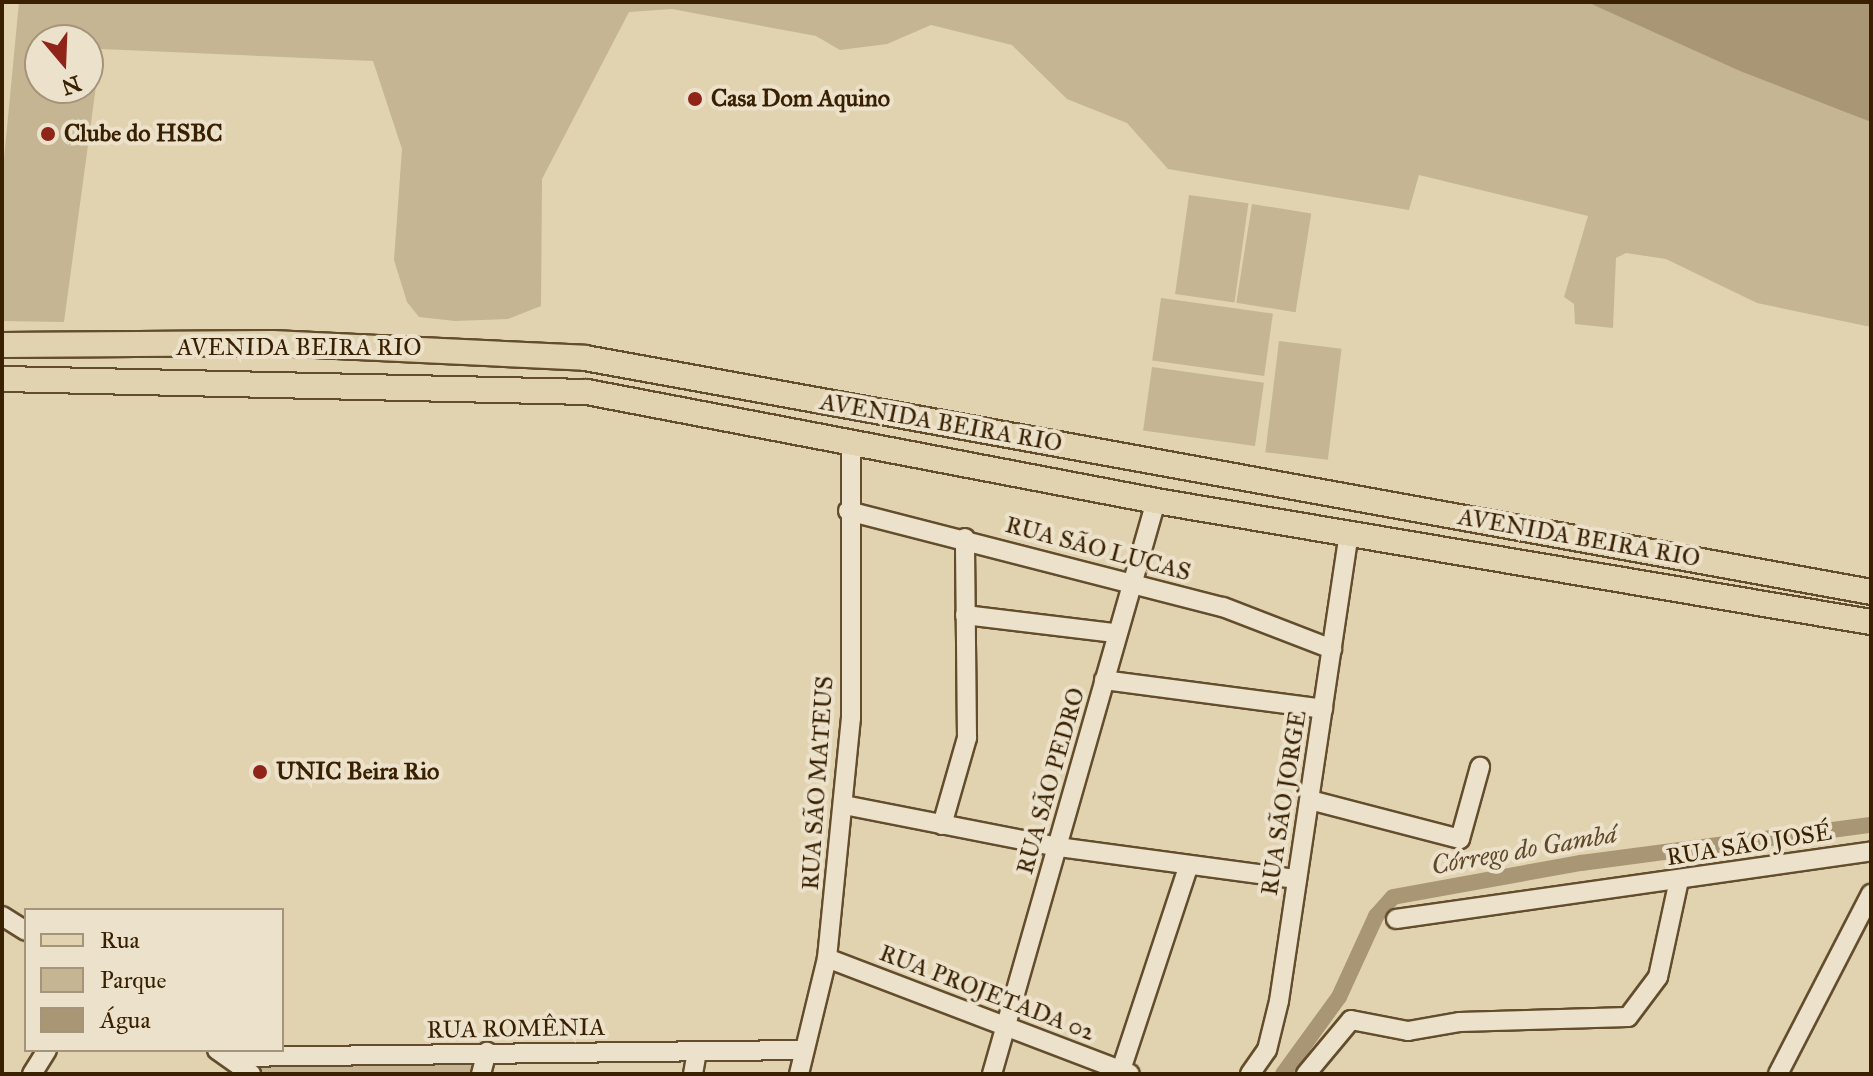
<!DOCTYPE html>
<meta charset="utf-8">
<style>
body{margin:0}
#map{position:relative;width:1873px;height:1076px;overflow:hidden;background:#e2d3b0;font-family:"IM FELL Great Primer",serif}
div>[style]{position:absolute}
.green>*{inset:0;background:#c5b592;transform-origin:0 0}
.water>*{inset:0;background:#a99674}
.canal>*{height:16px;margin:-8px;padding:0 8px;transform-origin:8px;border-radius:8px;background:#a99674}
.roads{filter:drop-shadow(2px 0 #634d2c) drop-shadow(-2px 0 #634d2c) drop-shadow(0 2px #634d2c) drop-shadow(0 -2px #634d2c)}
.minor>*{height:18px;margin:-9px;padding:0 9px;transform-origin:9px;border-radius:9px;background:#ece2cc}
.major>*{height:24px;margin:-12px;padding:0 12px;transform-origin:12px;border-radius:12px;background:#e2d3b0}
.dots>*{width:22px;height:22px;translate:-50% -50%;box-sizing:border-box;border:4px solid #ece2cc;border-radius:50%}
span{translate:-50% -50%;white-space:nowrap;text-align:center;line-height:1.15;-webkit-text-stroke:8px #ece2cc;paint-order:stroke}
.poi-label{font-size:24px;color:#392000;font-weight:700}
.left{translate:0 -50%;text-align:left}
.street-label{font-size:24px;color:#392000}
.water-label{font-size:26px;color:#604929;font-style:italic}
.frame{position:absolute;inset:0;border:4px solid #392000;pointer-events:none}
.legend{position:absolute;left:24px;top:908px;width:260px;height:144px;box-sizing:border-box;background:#ece2cc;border:2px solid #a4947a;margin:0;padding:10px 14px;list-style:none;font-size:24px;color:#392000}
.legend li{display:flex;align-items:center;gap:16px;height:40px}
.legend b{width:40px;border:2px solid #a4947a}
.north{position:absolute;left:24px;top:24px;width:80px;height:80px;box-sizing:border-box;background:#ece2cc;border:2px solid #a4947a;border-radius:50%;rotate:161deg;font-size:22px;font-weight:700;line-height:32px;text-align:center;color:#392000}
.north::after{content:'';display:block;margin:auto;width:28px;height:36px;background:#8f2418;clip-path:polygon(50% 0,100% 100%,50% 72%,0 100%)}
</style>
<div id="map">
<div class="green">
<i style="clip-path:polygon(evenodd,19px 2px,1587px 2px,1871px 122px,1871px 327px,1757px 303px,1666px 259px,1626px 253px,1616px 258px,1613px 328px,1575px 324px,1574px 304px,1564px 297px,1588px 216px,1419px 175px,1409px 210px,1168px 169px,1127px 123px,1067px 99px,1012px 45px,931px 25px,887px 44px,840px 50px,816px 36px,672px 9px,629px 12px,542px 179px,541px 306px,508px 319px,455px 321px,419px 317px,407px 302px,394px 260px,402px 149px,373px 61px,101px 49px,64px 322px,2px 321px,2px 180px,19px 2px,40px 40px,88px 40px,88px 88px,40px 88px,40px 40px)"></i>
<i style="left:1189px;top:195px;width:60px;height:100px;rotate:8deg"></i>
<i style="left:1252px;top:204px;width:60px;height:100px;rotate:9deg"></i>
<i style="left:1161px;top:298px;width:113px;height:63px;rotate:8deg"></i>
<i style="left:1279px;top:341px;width:63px;height:112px;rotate:7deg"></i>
<i style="left:1152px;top:367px;width:113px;height:64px;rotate:8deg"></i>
<i style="clip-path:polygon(473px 1062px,473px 1074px,267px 1074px,251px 1064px)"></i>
</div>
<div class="water">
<i style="clip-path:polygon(1587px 2px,1871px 2px,1871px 122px,1740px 71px)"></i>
</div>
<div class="canal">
<i style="left:1283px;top:1074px;width:95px;rotate:-54deg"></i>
<i style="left:1339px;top:997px;width:89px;rotate:-65.4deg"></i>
<i style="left:1376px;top:916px;width:25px;rotate:-48deg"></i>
<i style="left:1393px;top:897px;width:191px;rotate:-10.3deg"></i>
<i style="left:1581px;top:863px;width:292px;rotate:-7.5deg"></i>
</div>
<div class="roads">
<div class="minor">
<i style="left:848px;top:511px;width:387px;rotate:14.4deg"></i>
<i style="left:1223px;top:607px;width:117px;rotate:21.1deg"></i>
<i style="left:965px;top:615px;width:149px;rotate:6.9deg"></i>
<i style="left:1104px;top:680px;width:221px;rotate:7.5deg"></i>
<i style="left:1310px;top:800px;width:155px;rotate:14.6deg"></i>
<i style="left:1460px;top:839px;width:75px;rotate:-74.5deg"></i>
<i style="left:844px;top:805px;width:219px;rotate:11.1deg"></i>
<i style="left:1059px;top:847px;width:240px;rotate:7.7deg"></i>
<i style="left:942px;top:825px;width:91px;rotate:-74deg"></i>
<i style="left:967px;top:738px;width:200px;rotate:-90.6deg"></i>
<i style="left:2px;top:916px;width:28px;rotate:32deg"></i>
<i style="left:1396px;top:919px;width:480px;rotate:-8.1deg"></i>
<i style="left:827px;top:958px;width:324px;rotate:20.9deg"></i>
<i style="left:217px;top:1050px;width:42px;rotate:35.2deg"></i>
<i style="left:229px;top:1057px;width:575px;rotate:-0.7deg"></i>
<i style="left:1121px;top:1070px;width:214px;rotate:-71.7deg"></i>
<i style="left:32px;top:1074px;width:28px;rotate:-58deg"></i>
<i style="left:481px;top:1074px;width:23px;rotate:-75deg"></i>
<i style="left:693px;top:1074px;width:22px;rotate:-80deg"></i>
<i style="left:799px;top:1074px;width:119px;rotate:-76.4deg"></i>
<i style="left:827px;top:958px;width:241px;rotate:-84.3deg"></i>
<i style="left:851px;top:718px;width:274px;rotate:-90deg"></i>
<i style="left:992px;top:1074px;width:596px;rotate:-74.03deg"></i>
<i style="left:1250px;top:1074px;width:29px;rotate:-55deg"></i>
<i style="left:1267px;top:1050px;width:50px;rotate:-76.2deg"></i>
<i style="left:1279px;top:1001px;width:473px;rotate:-81.5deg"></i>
<i style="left:1306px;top:1074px;width:70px;rotate:-50.2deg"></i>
<i style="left:1351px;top:1020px;width:58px;rotate:10.9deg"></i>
<i style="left:1408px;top:1031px;width:53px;rotate:-9.8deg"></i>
<i style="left:1460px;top:1022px;width:168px;rotate:-1.7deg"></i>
<i style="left:1628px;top:1017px;width:50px;rotate:-53.1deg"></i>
<i style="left:1658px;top:977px;width:99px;rotate:-77.8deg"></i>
<i style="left:1778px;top:1074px;width:203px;rotate:-62.7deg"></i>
</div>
<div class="major">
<i style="left:2px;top:345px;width:270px;rotate:-0.4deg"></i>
<i style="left:272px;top:343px;width:313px;rotate:2.7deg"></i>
<i style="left:585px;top:358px;width:1307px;rotate:10.31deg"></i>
<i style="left:2px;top:379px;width:585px;rotate:1.27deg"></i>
<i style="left:587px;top:392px;width:579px;rotate:10.84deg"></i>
<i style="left:1156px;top:501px;width:725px;rotate:9.61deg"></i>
</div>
</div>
<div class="dots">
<i style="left:695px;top:99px;background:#8f2418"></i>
<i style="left:48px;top:134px;background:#8f2418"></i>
<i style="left:260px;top:772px;background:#8f2418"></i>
</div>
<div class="poi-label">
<span class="left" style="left:711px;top:99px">Casa Dom Aquino</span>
<span class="left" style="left:64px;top:134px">Clube do HSBC</span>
<span class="left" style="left:276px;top:772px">UNIC Beira Rio</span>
</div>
<div class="street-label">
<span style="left:299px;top:348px">AVENIDA BEIRA RIO</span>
<span style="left:941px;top:423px;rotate:10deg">AVENIDA BEIRA RIO</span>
<span style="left:1579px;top:538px;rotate:10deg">AVENIDA BEIRA RIO</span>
<span style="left:1098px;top:549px;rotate:15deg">RUA SÃO LUCAS</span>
<span style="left:1051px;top:781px;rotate:-74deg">RUA SÃO PEDRO</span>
<span style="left:818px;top:783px;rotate:-86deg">RUA SÃO MATEUS</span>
<span style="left:1284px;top:803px;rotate:-81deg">RUA SÃO JORGE</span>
<span style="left:1749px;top:845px;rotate:-9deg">RUA SÃO JOSÉ</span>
<span style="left:987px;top:993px;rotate:21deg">RUA PROJETADA 02</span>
<span style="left:516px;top:1029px;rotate:-1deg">RUA ROMÊNIA</span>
</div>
<div class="water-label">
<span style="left:1524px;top:850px;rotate:-10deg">Córrego do Gambá</span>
</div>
<div class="frame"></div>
<ul class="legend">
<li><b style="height:10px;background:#e2d3b0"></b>Rua</li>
<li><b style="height:22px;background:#c5b592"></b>Parque</li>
<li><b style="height:22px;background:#a99674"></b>Água</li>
</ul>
<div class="north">N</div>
</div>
